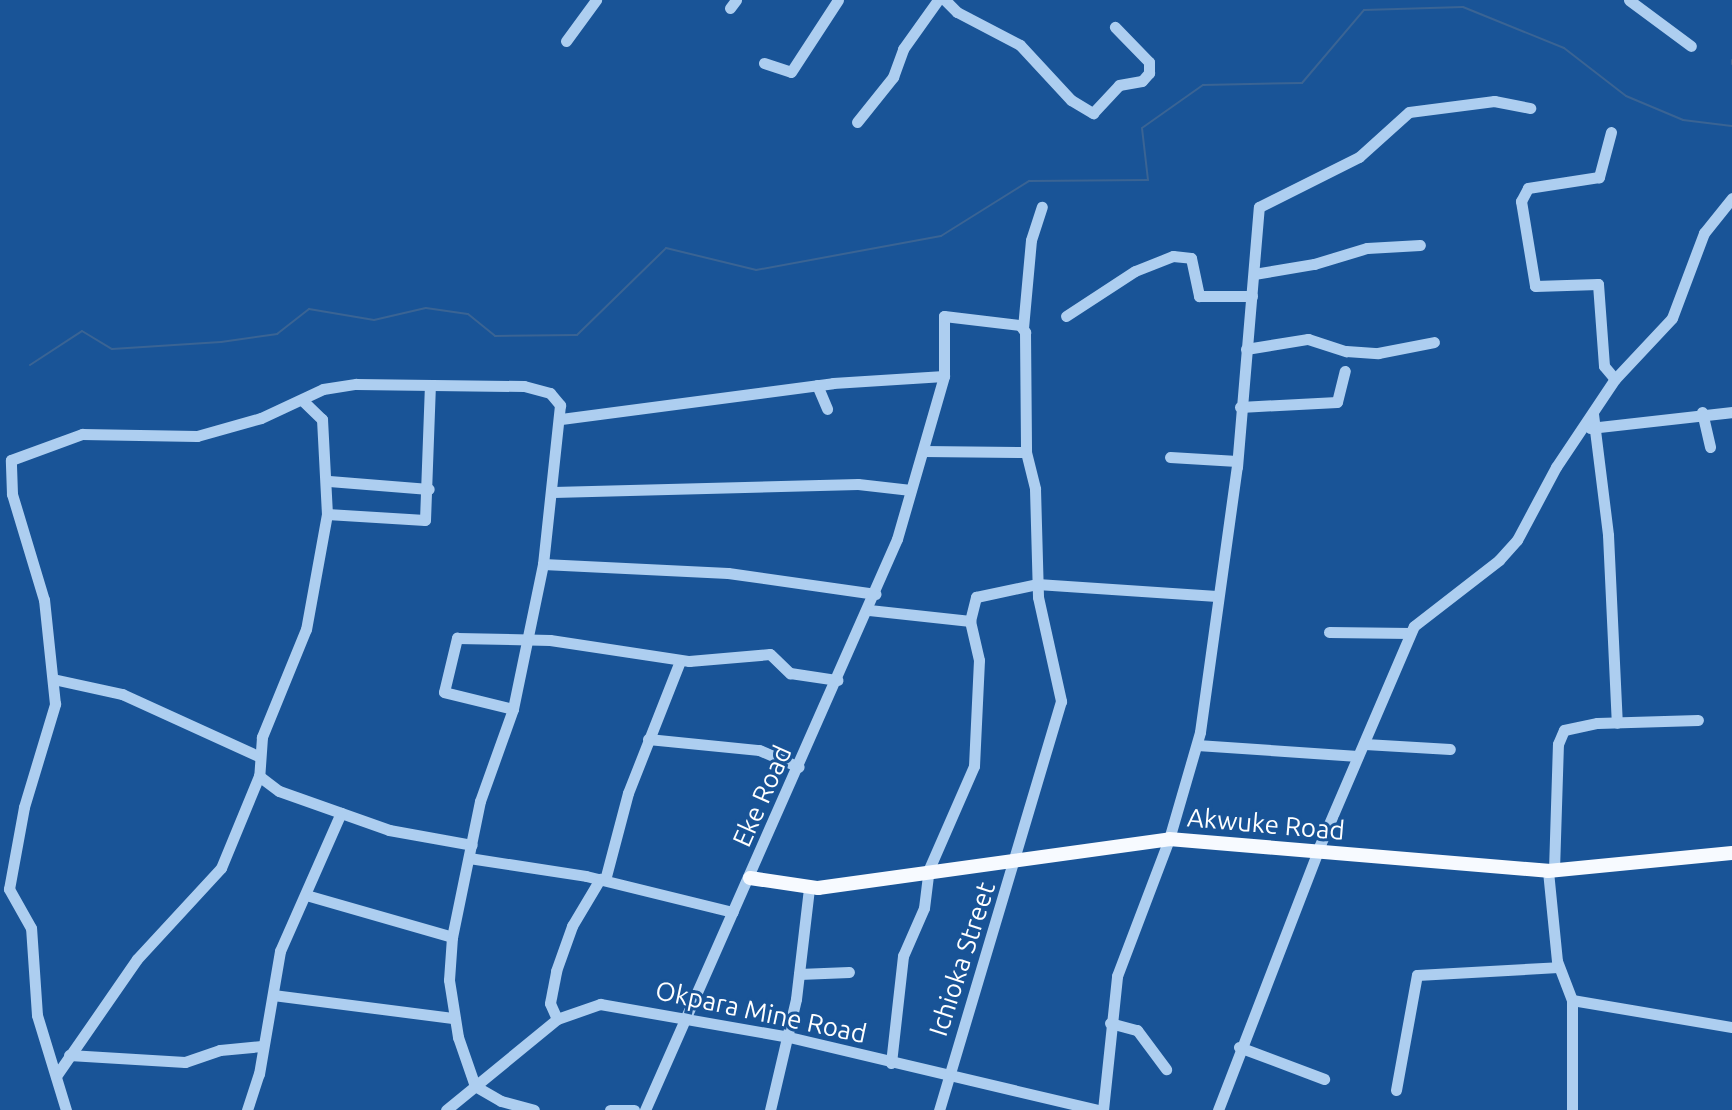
<!DOCTYPE html>
<style>
body{margin:0}
#map{position:relative;width:1732px;height:1110px;overflow:hidden;background:#195497;font-family:Ubuntu,sans-serif}
div>[style]{position:absolute}
.stream>*{height:2px;margin:-1px;padding:0 1px;transform-origin:1px;border-radius:1px;background:#3a6494}
.minor>*{height:11px;margin:-5.5px;padding:0 5.5px;transform-origin:5.5px;border-radius:5.5px;background:#adcef0}
.major>*{height:14px;margin:-7px;padding:0 7px;transform-origin:7px;border-radius:7px;background:#f7faff}
span{translate:-50% -50%;white-space:nowrap;text-align:center;line-height:1.15;-webkit-text-stroke:6px #195497;paint-order:stroke}
.street-label{font-size:26px;color:#fff}
</style>
<div id="map">
<div class="stream">
<i style="left:1732px;top:60px;width:4px;rotate:90deg"></i>
<i style="left:30px;top:365px;width:62px;rotate:-33.2deg"></i>
<i style="left:82px;top:331px;width:35px;rotate:31deg"></i>
<i style="left:112px;top:349px;width:109px;rotate:-3.7deg"></i>
<i style="left:221px;top:342px;width:57px;rotate:-8.1deg"></i>
<i style="left:277px;top:334px;width:41px;rotate:-38deg"></i>
<i style="left:309px;top:309px;width:66px;rotate:9.6deg"></i>
<i style="left:374px;top:320px;width:53px;rotate:-13deg"></i>
<i style="left:426px;top:308px;width:42px;rotate:8.1deg"></i>
<i style="left:468px;top:314px;width:35px;rotate:39deg"></i>
<i style="left:495px;top:336px;width:82px;rotate:-0.7deg"></i>
<i style="left:577px;top:335px;width:124px;rotate:-44.3deg"></i>
<i style="left:666px;top:248px;width:93px;rotate:13.7deg"></i>
<i style="left:756px;top:270px;width:188px;rotate:-10.4deg"></i>
<i style="left:941px;top:236px;width:104px;rotate:-32deg"></i>
<i style="left:1029px;top:181px;width:119px;rotate:-0.5deg"></i>
<i style="left:1148px;top:180px;width:52px;rotate:-96.6deg"></i>
<i style="left:1142px;top:128px;width:75px;rotate:-35.2deg"></i>
<i style="left:1203px;top:85px;width:99px;rotate:-1.2deg"></i>
<i style="left:1302px;top:83px;width:96px;rotate:-49.7deg"></i>
<i style="left:1364px;top:10px;width:99px;rotate:-1.7deg"></i>
<i style="left:1463px;top:7px;width:109px;rotate:22.1deg"></i>
<i style="left:1564px;top:48px;width:78px;rotate:37.7deg"></i>
<i style="left:1626px;top:96px;width:62px;rotate:22.8deg"></i>
<i style="left:1683px;top:120px;width:49px;rotate:7deg"></i>
</div>
<div class="minor">
<i style="left:945px;top:0;width:17px;rotate:45deg"></i>
<i style="left:957px;top:12px;width:71px;rotate:27.6deg"></i>
<i style="left:1020px;top:45px;width:75px;rotate:47.2deg"></i>
<i style="left:1071px;top:100px;width:26px;rotate:31deg"></i>
<i style="left:1093px;top:113px;width:38px;rotate:-47deg"></i>
<i style="left:1119px;top:85px;width:23px;rotate:-10deg"></i>
<i style="left:1142px;top:81px;width:11px;rotate:-49deg"></i>
<i style="left:1149px;top:73px;width:11px;rotate:-90deg"></i>
<i style="left:1149px;top:62px;width:49px;rotate:-134.2deg"></i>
<i style="left:1629px;top:0;width:77px;rotate:36.6deg"></i>
<i style="left:730px;top:8px;width:10px;rotate:-53deg"></i>
<i style="left:566px;top:41px;width:51px;rotate:-53.8deg"></i>
<i style="left:764px;top:63px;width:28px;rotate:18deg"></i>
<i style="left:791px;top:72px;width:86px;rotate:-56.9deg"></i>
<i style="left:857px;top:122px;width:58px;rotate:-51.3deg"></i>
<i style="left:893px;top:77px;width:30px;rotate:-70deg"></i>
<i style="left:903px;top:49px;width:60px;rotate:-54.5deg"></i>
<i style="left:1611px;top:132px;width:47px;rotate:104.9deg"></i>
<i style="left:1599px;top:177px;width:72px;rotate:171.2deg"></i>
<i style="left:1528px;top:188px;width:15px;rotate:118deg"></i>
<i style="left:1521px;top:201px;width:86px;rotate:80.6deg"></i>
<i style="left:1535px;top:286px;width:63px;rotate:-1.8deg"></i>
<i style="left:1598px;top:284px;width:82px;rotate:85.8deg"></i>
<i style="left:1604px;top:366px;width:17px;rotate:50deg"></i>
<i style="left:1254px;top:274px;width:61px;rotate:-9.5deg"></i>
<i style="left:1314px;top:264px;width:55px;rotate:-16.8deg"></i>
<i style="left:1367px;top:248px;width:53px;rotate:-3.2deg"></i>
<i style="left:1066px;top:316px;width:82px;rotate:-33.1deg"></i>
<i style="left:1135px;top:271px;width:41px;rotate:-21.5deg"></i>
<i style="left:1173px;top:256px;width:18px;rotate:6deg"></i>
<i style="left:1191px;top:258px;width:39px;rotate:78deg"></i>
<i style="left:1199px;top:296px;width:53px"></i>
<i style="left:1023px;top:328px;width:88px;rotate:-84.8deg"></i>
<i style="left:1031px;top:240px;width:35px;rotate:-72deg"></i>
<i style="left:1246px;top:349px;width:63px;rotate:-9.2deg"></i>
<i style="left:1308px;top:339px;width:40px;rotate:18deg"></i>
<i style="left:1346px;top:351px;width:32px;rotate:4deg"></i>
<i style="left:1378px;top:353px;width:57px;rotate:-11.1deg"></i>
<i style="left:817px;top:385px;width:26px;rotate:67deg"></i>
<i style="left:302px;top:400px;width:28px;rotate:44deg"></i>
<i style="left:322px;top:419px;width:95px;rotate:87deg"></i>
<i style="left:327px;top:514px;width:117px;rotate:100.3deg"></i>
<i style="left:306px;top:629px;width:117px;rotate:112.2deg"></i>
<i style="left:262px;top:737px;width:39px;rotate:94deg"></i>
<i style="left:259px;top:776px;width:25px;rotate:37deg"></i>
<i style="left:279px;top:791px;width:117px;rotate:19.5deg"></i>
<i style="left:389px;top:830px;width:84px;rotate:10.2deg"></i>
<i style="left:1240px;top:407px;width:97px;rotate:-3deg"></i>
<i style="left:1337px;top:402px;width:32px;rotate:-76deg"></i>
<i style="left:1702px;top:412px;width:36px;rotate:77deg"></i>
<i style="left:1593px;top:414px;width:122px;rotate:82.9deg"></i>
<i style="left:1608px;top:535px;width:188px;rotate:87.3deg"></i>
<i style="left:561px;top:419px;width:274px;rotate:-7.5deg"></i>
<i style="left:833px;top:383px;width:111px;rotate:-3.6deg"></i>
<i style="left:1590px;top:428px;width:143px;rotate:-6.4deg"></i>
<i style="left:923px;top:451px;width:103px;rotate:0.6deg"></i>
<i style="left:1170px;top:457px;width:67px;rotate:3.4deg"></i>
<i style="left:329px;top:481px;width:100px;rotate:4.6deg"></i>
<i style="left:553px;top:492px;width:305px;rotate:-1.5deg"></i>
<i style="left:858px;top:484px;width:53px;rotate:6.5deg"></i>
<i style="left:327px;top:514px;width:98px;rotate:3.5deg"></i>
<i style="left:425px;top:520px;width:135px;rotate:-87.9deg"></i>
<i style="left:543px;top:564px;width:185px;rotate:2.8deg"></i>
<i style="left:728px;top:573px;width:149px;rotate:8.1deg"></i>
<i style="left:869px;top:610px;width:102px;rotate:6.2deg"></i>
<i style="left:1329px;top:632px;width:81px;rotate:0.7deg"></i>
<i style="left:53px;top:679px;width:71px;rotate:12.3deg"></i>
<i style="left:122px;top:694px;width:149px;rotate:24.5deg"></i>
<i style="left:513px;top:709px;width:71px;rotate:-166.2deg"></i>
<i style="left:444px;top:692px;width:56px;rotate:-76.5deg"></i>
<i style="left:457px;top:638px;width:93px;rotate:1.2deg"></i>
<i style="left:550px;top:640px;width:141px;rotate:8.6deg"></i>
<i style="left:689px;top:661px;width:81px;rotate:-4.9deg"></i>
<i style="left:770px;top:654px;width:28px;rotate:44deg"></i>
<i style="left:790px;top:673px;width:48px;rotate:8.5deg"></i>
<i style="left:648px;top:739px;width:112px;rotate:5.7deg"></i>
<i style="left:759px;top:750px;width:43px;rotate:23deg"></i>
<i style="left:1365px;top:744px;width:85px;rotate:3.4deg"></i>
<i style="left:1197px;top:745px;width:161px;rotate:3.9deg"></i>
<i style="left:469px;top:858px;width:118px;rotate:8.7deg"></i>
<i style="left:586px;top:876px;width:151px;rotate:13.8deg"></i>
<i style="left:1554px;top:870px;width:126px;rotate:-88.2deg"></i>
<i style="left:1558px;top:744px;width:15px;rotate:-67deg"></i>
<i style="left:1564px;top:730px;width:34px;rotate:-12deg"></i>
<i style="left:1597px;top:723px;width:101px;rotate:-1.7deg"></i>
<i style="left:1548px;top:871px;width:90px;rotate:84.3deg"></i>
<i style="left:1557px;top:961px;width:42px;rotate:69deg"></i>
<i style="left:1572px;top:1000px;width:110px;rotate:90deg"></i>
<i style="left:605px;top:880px;width:90px;rotate:-75.2deg"></i>
<i style="left:628px;top:793px;width:142px;rotate:-68.5deg"></i>
<i style="left:306px;top:895px;width:152px;rotate:16deg"></i>
<i style="left:799px;top:974px;width:50px;rotate:-2.3deg"></i>
<i style="left:273px;top:995px;width:181px;rotate:7.3deg"></i>
<i style="left:1572px;top:1000px;width:162px;rotate:9.6deg"></i>
<i style="left:557px;top:1019px;width:17px;rotate:-114deg"></i>
<i style="left:550px;top:1003px;width:33px;rotate:-79deg"></i>
<i style="left:556px;top:971px;width:48px;rotate:-70.4deg"></i>
<i style="left:572px;top:926px;width:55px;rotate:-59.2deg"></i>
<i style="left:1110px;top:1023px;width:28px;rotate:15deg"></i>
<i style="left:1137px;top:1030px;width:49px;rotate:53.4deg"></i>
<i style="left:1239px;top:1047px;width:91px;rotate:20.6deg"></i>
<i style="left:69px;top:1055px;width:116px;rotate:3.5deg"></i>
<i style="left:185px;top:1062px;width:37px;rotate:-19deg"></i>
<i style="left:220px;top:1050px;width:42px;rotate:-5.4deg"></i>
<i style="left:891px;top:1063px;width:108px;rotate:-83.6deg"></i>
<i style="left:903px;top:956px;width:52px;rotate:-66.4deg"></i>
<i style="left:924px;top:908px;width:39px;rotate:-83deg"></i>
<i style="left:929px;top:869px;width:112px;rotate:-66.4deg"></i>
<i style="left:974px;top:766px;width:106px;rotate:-87.3deg"></i>
<i style="left:979px;top:660px;width:40px;rotate:-103deg"></i>
<i style="left:970px;top:621px;width:25px;rotate:-76deg"></i>
<i style="left:976px;top:597px;width:62px;rotate:-12deg"></i>
<i style="left:1037px;top:584px;width:180px;rotate:3.8deg"></i>
<i style="left:56px;top:1076px;width:142px;rotate:-55.3deg"></i>
<i style="left:137px;top:959px;width:124px;rotate:-47.3deg"></i>
<i style="left:221px;top:868px;width:100px;rotate:-67.6deg"></i>
<i style="left:1396px;top:1090px;width:117px;rotate:-79.7deg"></i>
<i style="left:1417px;top:975px;width:141px;rotate:-3.2deg"></i>
<i style="left:66px;top:1110px;width:99px;rotate:-107deg"></i>
<i style="left:37px;top:1015px;width:87px;rotate:-93.9deg"></i>
<i style="left:31px;top:928px;width:45px;rotate:-119.4deg"></i>
<i style="left:9px;top:889px;width:83px;rotate:-79.6deg"></i>
<i style="left:24px;top:807px;width:108px;rotate:-73.2deg"></i>
<i style="left:55px;top:704px;width:105px;rotate:-96deg"></i>
<i style="left:44px;top:600px;width:111px;rotate:-106.8deg"></i>
<i style="left:12px;top:494px;width:34px;rotate:-92deg"></i>
<i style="left:11px;top:460px;width:76px;rotate:-20.1deg"></i>
<i style="left:82px;top:434px;width:115px;rotate:1deg"></i>
<i style="left:197px;top:436px;width:66px;rotate:-15.7deg"></i>
<i style="left:261px;top:418px;width:68px;rotate:-25.1deg"></i>
<i style="left:323px;top:389px;width:33px;rotate:-9deg"></i>
<i style="left:356px;top:384px;width:168px;rotate:0.7deg"></i>
<i style="left:524px;top:386px;width:27px;rotate:15deg"></i>
<i style="left:550px;top:393px;width:16px;rotate:50deg"></i>
<i style="left:560px;top:405px;width:160px;rotate:96.1deg"></i>
<i style="left:543px;top:564px;width:148px;rotate:101.7deg"></i>
<i style="left:513px;top:709px;width:98px;rotate:109.7deg"></i>
<i style="left:480px;top:801px;width:139px;rotate:101.6deg"></i>
<i style="left:452px;top:937px;width:43px;rotate:94deg"></i>
<i style="left:449px;top:980px;width:58px;rotate:81deg"></i>
<i style="left:458px;top:1037px;width:52px;rotate:70.9deg"></i>
<i style="left:475px;top:1086px;width:30px;rotate:30deg"></i>
<i style="left:501px;top:1101px;width:34px;rotate:15deg"></i>
<i style="left:247px;top:1110px;width:38px;rotate:-72deg"></i>
<i style="left:259px;top:1074px;width:125px;rotate:-80.3deg"></i>
<i style="left:280px;top:951px;width:151px;rotate:-66.2deg"></i>
<i style="left:446px;top:1110px;width:144px;rotate:-39.3deg"></i>
<i style="left:557px;top:1019px;width:46px;rotate:-19.2deg"></i>
<i style="left:600px;top:1004px;width:192px;rotate:9.9deg"></i>
<i style="left:789px;top:1037px;width:317px;rotate:13.3deg"></i>
<i style="left:610px;top:1110px;width:24px"></i>
<i style="left:645px;top:1110px;width:624px;rotate:-66.19deg"></i>
<i style="left:897px;top:539px;width:170px;rotate:-73.9deg"></i>
<i style="left:944px;top:376px;width:60px;rotate:-90deg"></i>
<i style="left:944px;top:316px;width:77px;rotate:6.8deg"></i>
<i style="left:1020px;top:325px;width:9px;rotate:54deg"></i>
<i style="left:1025px;top:332px;width:120px;rotate:89.5deg"></i>
<i style="left:1026px;top:452px;width:38px;rotate:76deg"></i>
<i style="left:1035px;top:489px;width:108px;rotate:88.4deg"></i>
<i style="left:1038px;top:597px;width:107px;rotate:77.5deg"></i>
<i style="left:1061px;top:701px;width:427px;rotate:106.6deg"></i>
<i style="left:770px;top:1110px;width:114px;rotate:-76.8deg"></i>
<i style="left:796px;top:999px;width:111px;rotate:-83.3deg"></i>
<i style="left:1103px;top:1110px;width:135px;rotate:-84deg"></i>
<i style="left:1117px;top:976px;width:147px;rotate:-69.2deg"></i>
<i style="left:1169px;top:839px;width:111px;rotate:-73.8deg"></i>
<i style="left:1200px;top:732px;width:268px;rotate:-82.1deg"></i>
<i style="left:1237px;top:467px;width:261px;rotate:-85.2deg"></i>
<i style="left:1259px;top:207px;width:112px;rotate:-26.6deg"></i>
<i style="left:1359px;top:157px;width:67px;rotate:-42deg"></i>
<i style="left:1409px;top:112px;width:86px;rotate:-7.4deg"></i>
<i style="left:1494px;top:101px;width:37px;rotate:11deg"></i>
<i style="left:1218px;top:1110px;width:284px;rotate:-68.9deg"></i>
<i style="left:1320px;top:845px;width:238px;rotate:-66.8deg"></i>
<i style="left:1414px;top:626px;width:108px;rotate:-37.8deg"></i>
<i style="left:1499px;top:560px;width:27px;rotate:-48deg"></i>
<i style="left:1517px;top:540px;width:83px;rotate:-61.9deg"></i>
<i style="left:1556px;top:467px;width:106px;rotate:-56.2deg"></i>
<i style="left:1615px;top:379px;width:83px;rotate:-46.9deg"></i>
<i style="left:1672px;top:318px;width:91px;rotate:-69.4deg"></i>
<i style="left:1704px;top:233px;width:45px;rotate:-51.3deg"></i>
</div>
<div class="major">
<i style="left:750px;top:878px;width:69px;rotate:8.4deg"></i>
<i style="left:818px;top:888px;width:354px;rotate:-7.9deg"></i>
<i style="left:1169px;top:839px;width:380px;rotate:4.8deg"></i>
<i style="left:1548px;top:871px;width:185px;rotate:-5.6deg"></i>
</div>
<div class="street-label">
<span style="left:762px;top:796px;rotate:-66deg">Eke Road</span>
<span style="left:1266px;top:824px;rotate:5deg">Akwuke Road</span>
<span style="left:962px;top:959px;rotate:-72deg">Ichioka Street</span>
<span style="left:761px;top:1012px;rotate:12deg">Okpara Mine Road</span>
</div>
</div>
